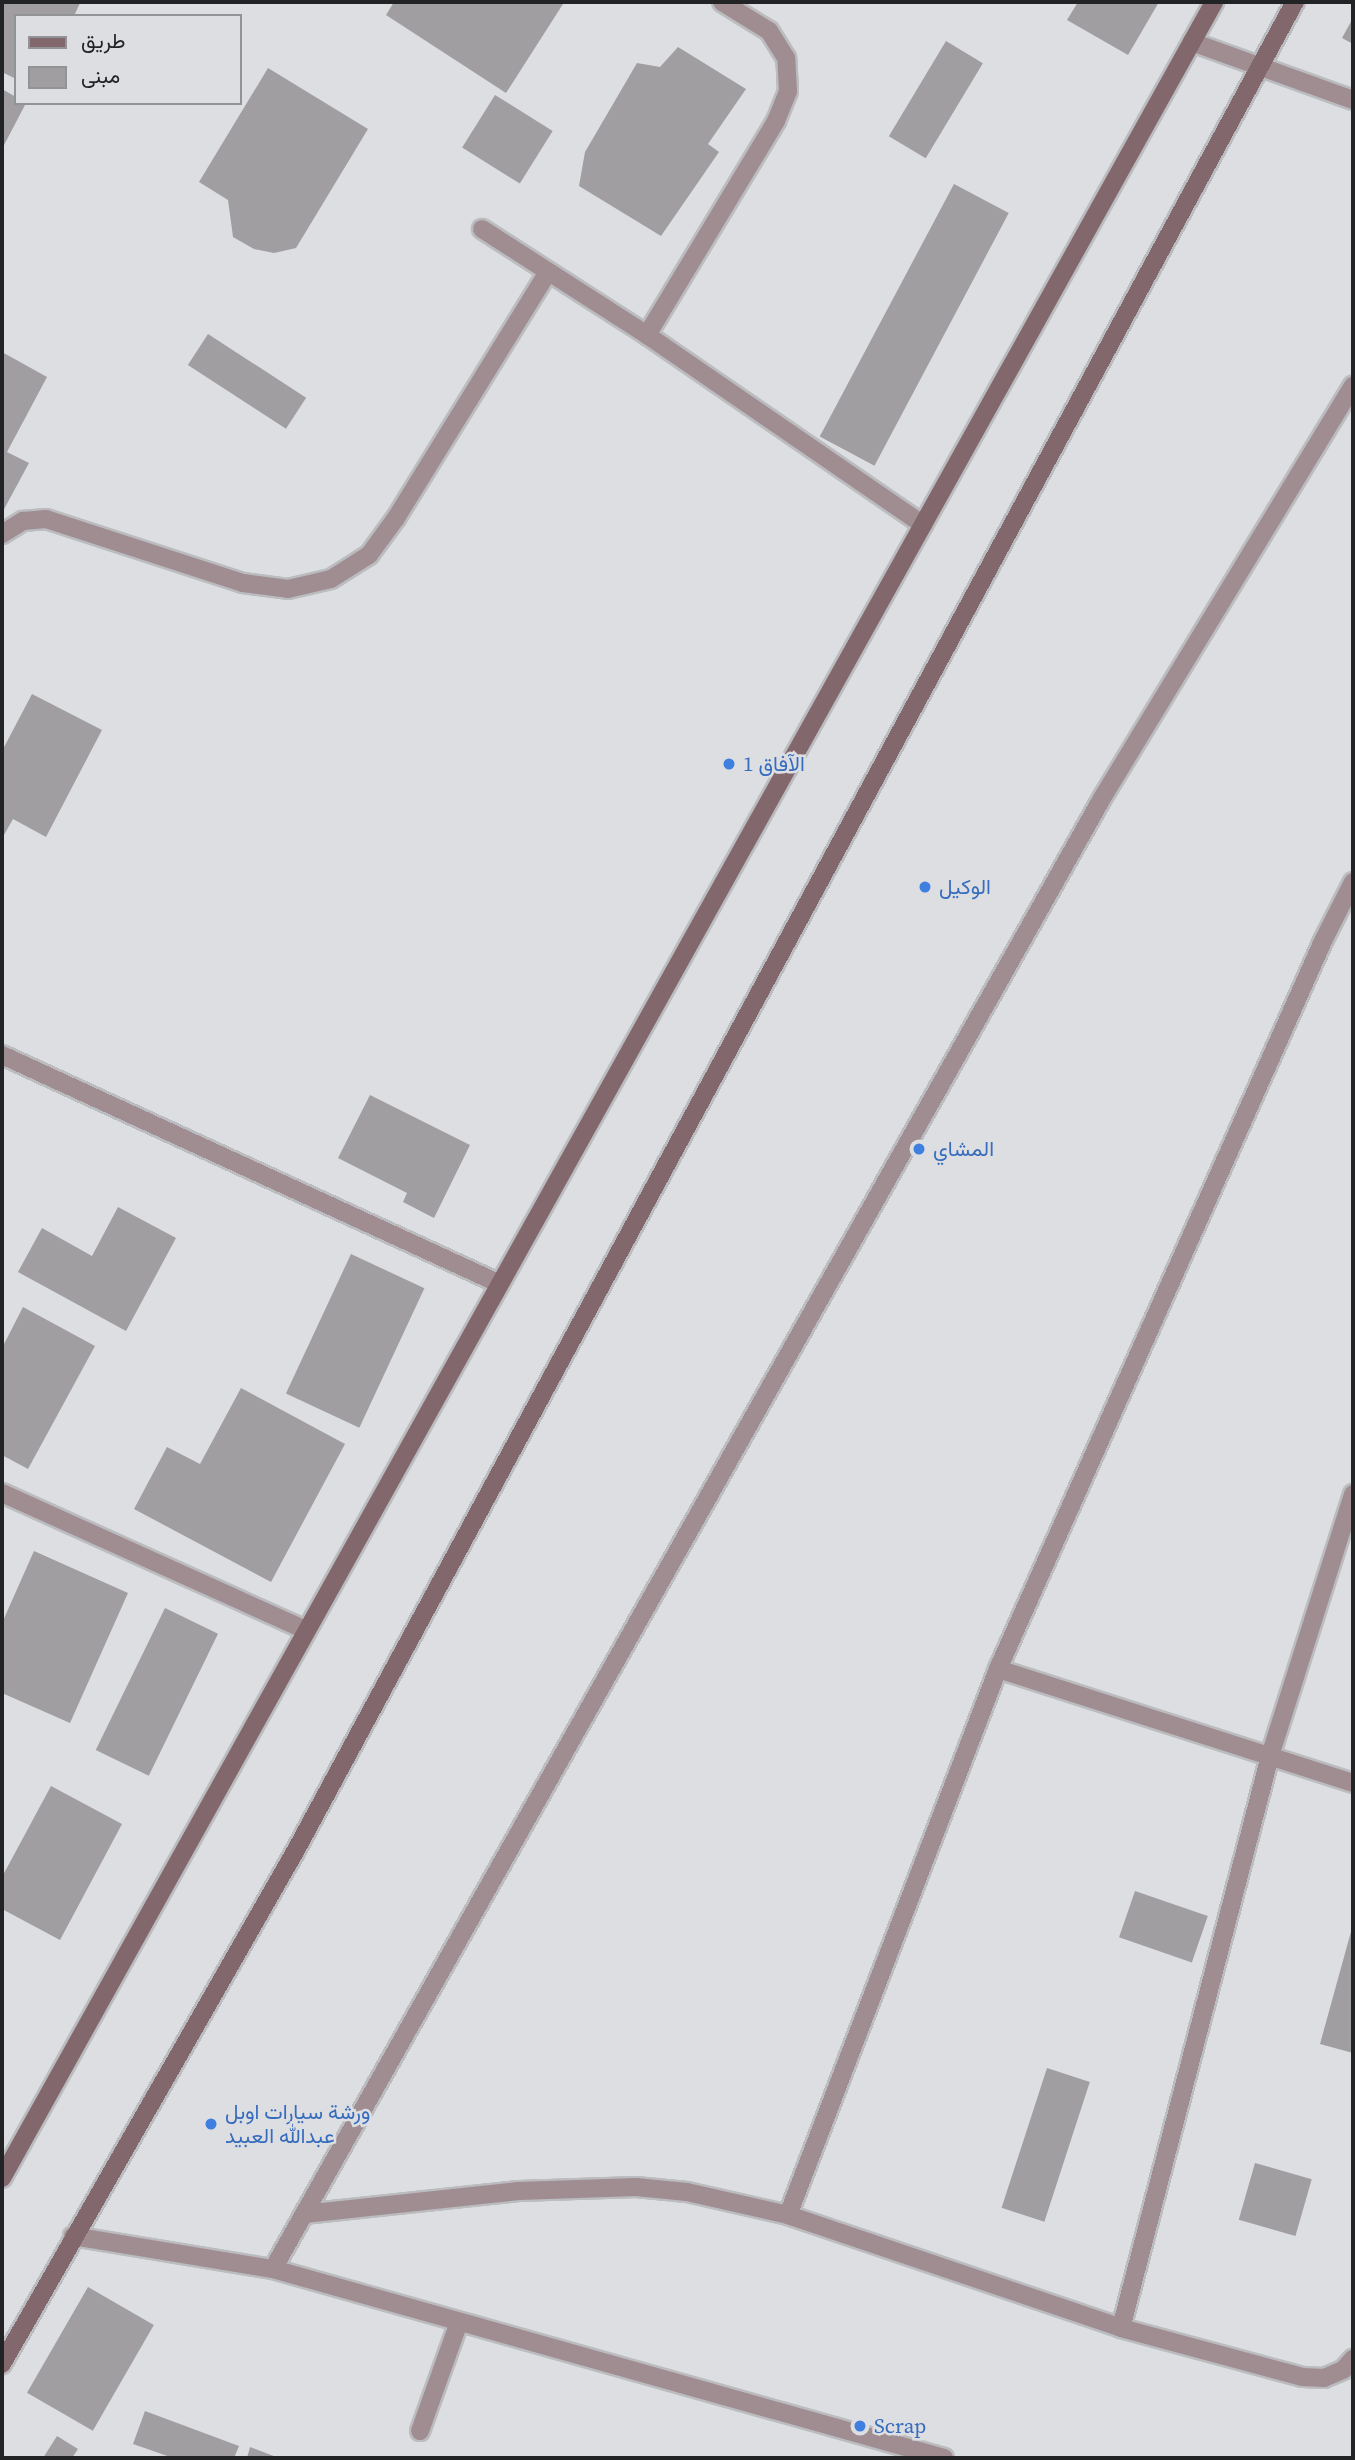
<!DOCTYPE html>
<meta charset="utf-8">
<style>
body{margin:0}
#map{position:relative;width:1355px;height:2460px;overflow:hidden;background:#dddee1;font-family:"Source Serif 4",Vazirmatn,serif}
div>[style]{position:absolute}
.building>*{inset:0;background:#a09ea1;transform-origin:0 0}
.roads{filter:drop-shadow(2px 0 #bbbcbf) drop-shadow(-2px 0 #bbbcbf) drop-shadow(0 2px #bbbcbf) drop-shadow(0 -2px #bbbcbf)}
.lane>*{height:18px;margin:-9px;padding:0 9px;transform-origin:9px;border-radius:9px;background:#a08d91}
.street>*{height:18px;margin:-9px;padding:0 9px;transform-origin:9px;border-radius:9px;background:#a08d91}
.secondary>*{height:18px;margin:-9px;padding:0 9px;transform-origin:9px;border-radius:9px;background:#82676c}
.dots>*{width:19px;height:19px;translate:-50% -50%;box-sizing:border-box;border:4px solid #dddee1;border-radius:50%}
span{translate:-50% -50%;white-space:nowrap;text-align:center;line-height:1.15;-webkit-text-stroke:5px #dddee1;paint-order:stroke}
.shop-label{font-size:21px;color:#366cbe}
.left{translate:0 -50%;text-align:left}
.frame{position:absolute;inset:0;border:4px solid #222324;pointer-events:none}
.legend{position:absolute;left:14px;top:14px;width:228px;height:91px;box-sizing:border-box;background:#dddee1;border:2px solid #929395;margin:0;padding:9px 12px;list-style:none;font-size:21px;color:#222324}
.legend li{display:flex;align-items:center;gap:14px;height:35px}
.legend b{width:35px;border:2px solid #929395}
</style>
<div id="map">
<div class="building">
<i style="clip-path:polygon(2px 2px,80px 3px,74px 16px,16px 16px,16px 79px,2px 72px)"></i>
<i style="clip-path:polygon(394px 2px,560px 2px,563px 4px,506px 93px,386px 15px)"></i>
<i style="clip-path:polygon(1078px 2px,1159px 2px,1128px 55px,1067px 20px)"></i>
<i style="clip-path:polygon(1353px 18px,1353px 44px,1342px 38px)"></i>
<i style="left:946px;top:41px;width:43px;height:111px;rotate:31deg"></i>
<i style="clip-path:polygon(678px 47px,746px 89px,708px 144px,719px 152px,661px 236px,579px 186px,585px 152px,637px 63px,660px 67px)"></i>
<i style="clip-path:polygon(268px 68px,368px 129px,296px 248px,274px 253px,254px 249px,233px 237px,228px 200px,199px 182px)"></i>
<i style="clip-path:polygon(2px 89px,16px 97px,16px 103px,26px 103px,2px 149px)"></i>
<i style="left:495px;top:95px;width:68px;height:62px;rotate:32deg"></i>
<i style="left:954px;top:184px;width:62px;height:286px;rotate:28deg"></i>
<i style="left:208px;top:334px;width:117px;height:37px;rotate:33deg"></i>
<i style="clip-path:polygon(2px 352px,47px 377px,7px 452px,29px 463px,2px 513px)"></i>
<i style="clip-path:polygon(32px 694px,102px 730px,46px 837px,13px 819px,4px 835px,2px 751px)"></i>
<i style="clip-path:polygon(370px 1095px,470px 1145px,434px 1218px,403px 1202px,407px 1193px,338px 1158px)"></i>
<i style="clip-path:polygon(118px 1207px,176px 1238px,126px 1331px,18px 1272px,42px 1228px,92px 1256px)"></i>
<i style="left:351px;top:1254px;width:81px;height:154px;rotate:25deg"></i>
<i style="clip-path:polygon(23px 1307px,95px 1346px,28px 1469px,2px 1455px,2px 1348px)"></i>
<i style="clip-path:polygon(241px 1388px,345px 1444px,271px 1582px,134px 1509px,167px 1447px,200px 1464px)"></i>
<i style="clip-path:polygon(34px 1551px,128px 1593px,70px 1723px,2px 1693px,2px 1623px)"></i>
<i style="left:165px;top:1608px;width:59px;height:158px;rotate:26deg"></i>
<i style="clip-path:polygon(51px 1786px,122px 1824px,60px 1940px,2px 1909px,2px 1877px)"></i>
<i style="left:1135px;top:1891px;width:77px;height:49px;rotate:19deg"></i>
<i style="clip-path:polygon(1352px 1928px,1353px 1929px,1353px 2053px,1320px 2044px)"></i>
<i style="left:1047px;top:2068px;width:45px;height:147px;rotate:18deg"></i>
<i style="left:1255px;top:2163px;width:59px;height:59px;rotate:16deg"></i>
<i style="left:88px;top:2287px;width:76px;height:122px;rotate:30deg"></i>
<i style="clip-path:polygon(145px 2411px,239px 2446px,234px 2458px,173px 2458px,133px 2444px)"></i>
<i style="clip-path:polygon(57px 2436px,78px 2449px,72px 2458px,43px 2458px)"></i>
<i style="clip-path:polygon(250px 2447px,279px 2458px,247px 2458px)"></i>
</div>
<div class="roads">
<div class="lane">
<i style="left:998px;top:1669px;width:373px;rotate:17.8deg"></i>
<i style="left:304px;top:2214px;width:216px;rotate:-6.1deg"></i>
<i style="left:519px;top:2191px;width:117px;rotate:-2deg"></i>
<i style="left:636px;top:2187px;width:51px;rotate:5.6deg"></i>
<i style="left:687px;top:2192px;width:104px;rotate:12.8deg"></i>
<i style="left:788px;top:2215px;width:352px;rotate:18.7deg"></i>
<i style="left:1121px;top:2328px;width:188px;rotate:15.1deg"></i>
<i style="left:1303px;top:2377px;width:21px;rotate:3deg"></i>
<i style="left:1324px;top:2378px;width:21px;rotate:-23deg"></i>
<i style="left:1343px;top:2370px;width:15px;rotate:-48deg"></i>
<i style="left:788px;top:2215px;width:585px;rotate:-68.96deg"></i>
<i style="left:998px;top:1669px;width:799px;rotate:-65.94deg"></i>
<i style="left:1324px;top:939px;width:64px;rotate:-63deg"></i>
<i style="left:73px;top:2236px;width:203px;rotate:9.4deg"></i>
<i style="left:273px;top:2269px;width:697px;rotate:15.73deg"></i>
<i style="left:273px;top:2269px;width:1686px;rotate:-60.59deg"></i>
<i style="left:1101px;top:800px;width:485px;rotate:-58.7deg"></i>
<i style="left:1121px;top:2328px;width:591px;rotate:-75.4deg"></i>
<i style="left:1270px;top:1756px;width:275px;rotate:-72.4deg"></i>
<i style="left:420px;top:2431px;width:116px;rotate:-70.3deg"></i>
</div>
<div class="street">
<i style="left:1192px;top:42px;width:171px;rotate:19.8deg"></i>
<i style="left:482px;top:229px;width:196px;rotate:32.7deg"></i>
<i style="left:647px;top:335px;width:335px;rotate:34.5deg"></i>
<i style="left:647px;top:335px;width:250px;rotate:-58.9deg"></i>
<i style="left:776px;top:121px;width:32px;rotate:-68deg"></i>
<i style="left:788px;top:91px;width:33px;rotate:-93deg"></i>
<i style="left:786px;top:58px;width:32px;rotate:-122deg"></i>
<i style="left:769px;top:31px;width:55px;rotate:-148.3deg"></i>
<i style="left:2px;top:534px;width:25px;rotate:-32deg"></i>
<i style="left:23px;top:521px;width:23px;rotate:-5deg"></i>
<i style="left:46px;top:519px;width:207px;rotate:18deg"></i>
<i style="left:243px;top:583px;width:45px;rotate:7.6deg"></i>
<i style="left:288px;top:589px;width:44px;rotate:-13.1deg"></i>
<i style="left:331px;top:579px;width:45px;rotate:-32.3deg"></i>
<i style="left:369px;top:555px;width:46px;rotate:-53.9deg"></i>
<i style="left:396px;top:518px;width:289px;rotate:-58.3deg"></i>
<i style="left:2px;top:1055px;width:548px;rotate:24.69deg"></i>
<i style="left:2px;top:1493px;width:333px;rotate:24.3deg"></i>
</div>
<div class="secondary">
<i style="left:2px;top:2178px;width:2491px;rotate:-60.88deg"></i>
<i style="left:2px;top:2364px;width:592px;rotate:-60.23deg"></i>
<i style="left:296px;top:1850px;width:2101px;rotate:-61.61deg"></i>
</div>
</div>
<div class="dots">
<i style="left:729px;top:764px;background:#3f7fe0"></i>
<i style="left:925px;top:887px;background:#3f7fe0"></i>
<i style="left:919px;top:1149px;background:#3f7fe0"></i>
<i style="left:211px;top:2124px;background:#3f7fe0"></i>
<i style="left:860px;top:2426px;background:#3f7fe0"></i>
</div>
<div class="shop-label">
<span class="left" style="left:743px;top:764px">الآفاق 1</span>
<span class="left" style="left:939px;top:887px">الوكيل</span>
<span class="left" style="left:933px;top:1149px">المشاي</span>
<span class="left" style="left:225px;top:2124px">ورشة سيارات اوبل<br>عبدالله العبيد</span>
<span class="left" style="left:874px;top:2426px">Scrap</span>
</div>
<div class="frame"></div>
<ul class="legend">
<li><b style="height:9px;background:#82676c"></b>طريق</li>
<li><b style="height:19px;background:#a09ea1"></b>مبنى</li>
</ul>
</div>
